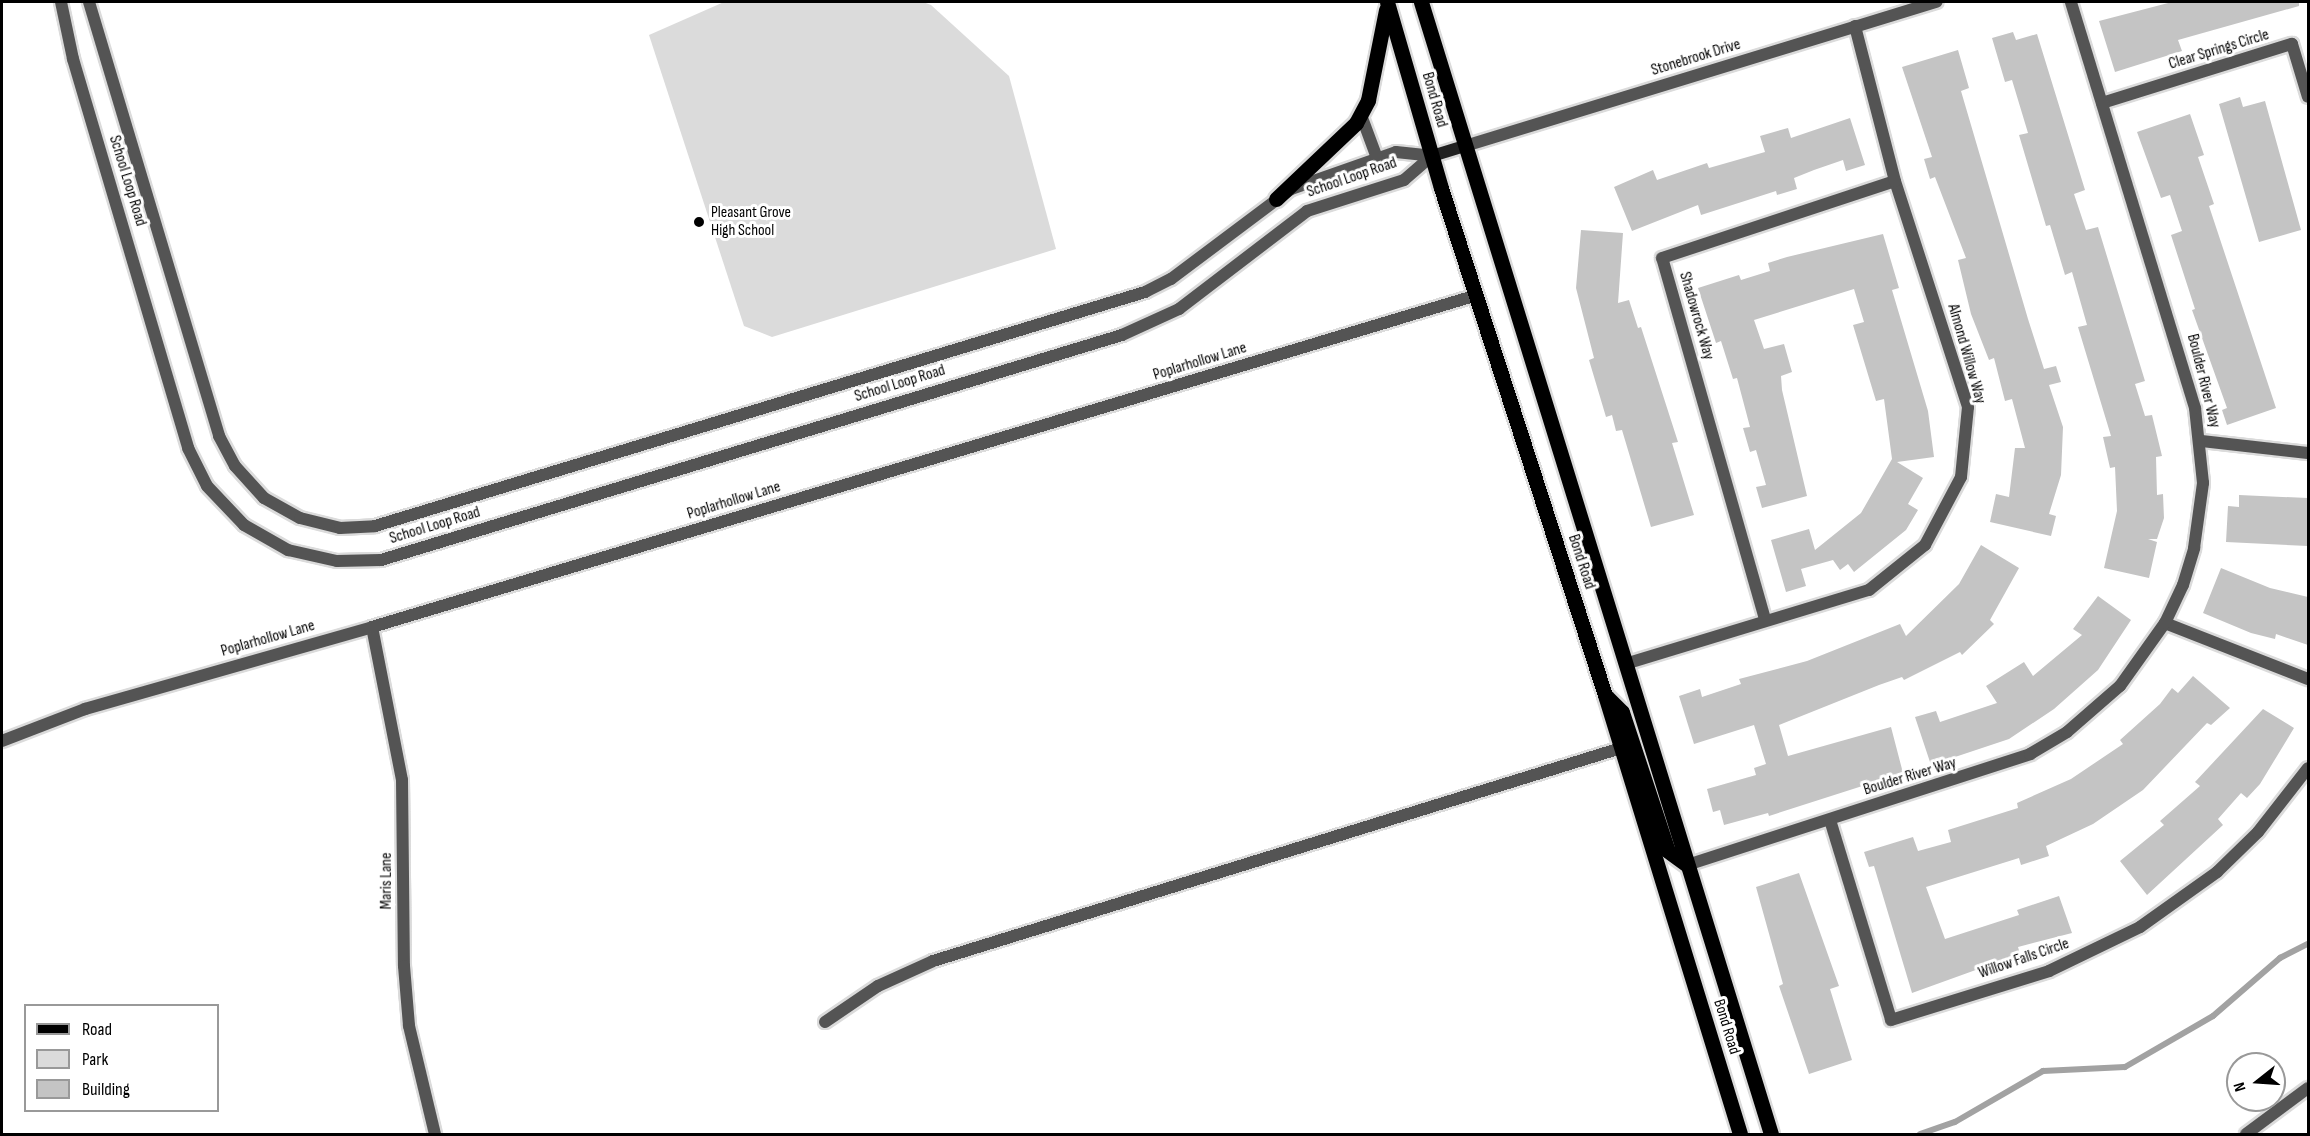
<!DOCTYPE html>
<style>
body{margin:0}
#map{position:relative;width:2310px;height:1136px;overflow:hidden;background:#fff;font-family:"Sofia Sans Condensed",sans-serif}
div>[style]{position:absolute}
.green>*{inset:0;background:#dbdbdb}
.stream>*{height:6px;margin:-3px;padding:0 3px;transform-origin:3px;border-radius:3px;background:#a2a2a2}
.building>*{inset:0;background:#c4c4c4}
.roads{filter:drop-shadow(2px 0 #dbdbdb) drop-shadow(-2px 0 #dbdbdb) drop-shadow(0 2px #dbdbdb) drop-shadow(0 -2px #dbdbdb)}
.minor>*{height:12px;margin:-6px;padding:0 6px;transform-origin:6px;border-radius:6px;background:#545454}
.tertiary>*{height:12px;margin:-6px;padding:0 6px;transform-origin:6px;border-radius:6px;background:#545454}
.secondary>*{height:12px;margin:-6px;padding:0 6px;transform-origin:6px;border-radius:6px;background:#212121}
.primary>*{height:15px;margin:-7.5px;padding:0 7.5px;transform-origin:7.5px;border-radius:7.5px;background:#000}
.dots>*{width:16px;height:16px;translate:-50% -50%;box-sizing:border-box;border:3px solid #fff;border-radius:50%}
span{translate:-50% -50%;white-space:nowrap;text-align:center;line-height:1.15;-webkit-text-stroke:6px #fff;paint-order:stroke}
.street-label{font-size:16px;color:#000}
.poi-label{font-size:16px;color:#000}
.left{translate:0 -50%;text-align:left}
.frame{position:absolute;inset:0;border:3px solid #000;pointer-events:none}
.legend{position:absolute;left:24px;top:1004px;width:195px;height:108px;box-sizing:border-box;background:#fff;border:2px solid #999;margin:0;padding:8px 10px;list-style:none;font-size:18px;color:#000}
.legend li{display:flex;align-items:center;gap:12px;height:30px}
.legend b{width:30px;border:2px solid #999}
.north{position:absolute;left:2226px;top:1052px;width:60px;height:60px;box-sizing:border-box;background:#fff;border:2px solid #999;border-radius:50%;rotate:253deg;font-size:16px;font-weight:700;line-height:24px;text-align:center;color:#000}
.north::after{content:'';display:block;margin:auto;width:21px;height:27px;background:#000;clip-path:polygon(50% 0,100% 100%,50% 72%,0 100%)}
</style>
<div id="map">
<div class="green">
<i style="clip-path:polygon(724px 2px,923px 2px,931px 5px,1009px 76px,1056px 249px,772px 337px,744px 326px,649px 35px)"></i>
</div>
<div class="stream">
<i style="left:1920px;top:1134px;width:37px;rotate:-19deg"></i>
<i style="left:1955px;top:1122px;width:102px;rotate:-30.1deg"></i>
<i style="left:2043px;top:1071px;width:82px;rotate:-2.8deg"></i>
<i style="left:2125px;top:1067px;width:102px;rotate:-30.1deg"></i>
<i style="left:2213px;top:1016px;width:89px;rotate:-40.9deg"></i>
<i style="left:2280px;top:958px;width:31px;rotate:-27deg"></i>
</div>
<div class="building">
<i style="clip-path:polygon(2172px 2px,2299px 2px,2299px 6px,2178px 40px,2182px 51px,2115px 72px,2099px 21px)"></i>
<i style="clip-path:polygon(2013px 32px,2016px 40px,2037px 34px,2085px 190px,2074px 194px,2086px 230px,2098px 227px,2145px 381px,2135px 384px,2145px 416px,2152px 415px,2162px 456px,2156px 457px,2157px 495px,2163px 494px,2164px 518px,2157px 539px,2148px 539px,2157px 542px,2149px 578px,2104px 568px,2117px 511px,2115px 467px,2110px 468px,2103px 437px,2111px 436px,2078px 327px,2087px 325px,2072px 272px,2065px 275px,2050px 225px,2046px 226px,2019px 135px,2028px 133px,2012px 80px,2005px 82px,1992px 38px)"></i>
<i style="clip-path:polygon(1958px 50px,1969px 88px,1961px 91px,2028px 319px,2044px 369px,2056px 366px,2061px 382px,2049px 385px,2063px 427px,2061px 475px,2049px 514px,2056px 516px,2051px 536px,1990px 522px,1996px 494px,2009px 497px,2015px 448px,2025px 448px,2012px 399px,2005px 401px,1994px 358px,1989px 360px,1971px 314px,1958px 260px,1966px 258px,1935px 177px,1930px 179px,1924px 159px,1932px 157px,1902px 67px)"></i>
<i style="clip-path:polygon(2240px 97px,2243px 107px,2265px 101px,2301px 230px,2259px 242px,2219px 104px)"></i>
<i style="clip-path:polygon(2190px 114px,2204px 155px,2198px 157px,2214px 204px,2209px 206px,2276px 408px,2227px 425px,2222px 410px,2227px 408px,2192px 310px,2195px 309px,2171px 235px,2182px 231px,2170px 195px,2161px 198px,2137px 132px)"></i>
<i style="clip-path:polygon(1850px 118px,1865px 165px,1846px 171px,1843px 160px,1814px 170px,1794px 178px,1797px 189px,1777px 195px,1776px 191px,1701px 215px,1698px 205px,1632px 231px,1614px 187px,1653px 170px,1657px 180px,1707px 163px,1709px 168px,1765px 152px,1760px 136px,1788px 128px,1791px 138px)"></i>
<i style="clip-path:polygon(1581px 230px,1623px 233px,1618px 303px,1629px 300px,1638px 328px,1641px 327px,1678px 442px,1672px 443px,1694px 515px,1651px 527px,1622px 430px,1616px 431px,1612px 415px,1606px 417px,1589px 360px,1594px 358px,1576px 288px)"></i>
<i style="clip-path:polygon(1883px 234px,1899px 288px,1892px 290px,1928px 411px,1934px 457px,1897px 462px,1923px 478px,1908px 504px,1918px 510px,1906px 530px,1854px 572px,1848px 564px,1840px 570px,1833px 560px,1801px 569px,1806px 586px,1786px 592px,1771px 540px,1809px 529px,1815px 550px,1861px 513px,1892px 459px,1884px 399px,1876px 401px,1853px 325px,1864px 322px,1854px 289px,1754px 320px,1764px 349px,1784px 344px,1792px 372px,1781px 376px,1782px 390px,1807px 496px,1762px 508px,1756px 487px,1766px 485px,1756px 450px,1750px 452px,1743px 428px,1750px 427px,1737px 378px,1733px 379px,1721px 341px,1716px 343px,1698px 288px,1739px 275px,1741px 280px,1770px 271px,1768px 263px,1787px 257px)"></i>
<i style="clip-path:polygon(2239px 495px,2308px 498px,2308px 546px,2226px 542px,2228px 506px,2239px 507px)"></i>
<i style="clip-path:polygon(1981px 545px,2019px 568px,1990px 620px,1994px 624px,1962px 655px,1960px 652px,1904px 680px,1902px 677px,1879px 685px,1779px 725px,1788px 756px,1891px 727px,1903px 773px,1769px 816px,1768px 813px,1724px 825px,1720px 810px,1713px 812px,1707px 789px,1756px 775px,1754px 768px,1766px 764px,1754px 725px,1694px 744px,1679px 696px,1700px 689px,1702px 697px,1741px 684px,1739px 679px,1807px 661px,1900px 624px,1906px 636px,1959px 584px)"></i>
<i style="clip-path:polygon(2221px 568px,2270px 588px,2308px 597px,2308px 645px,2276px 634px,2275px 639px,2251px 633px,2203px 613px)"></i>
<i style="clip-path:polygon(2098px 596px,2131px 620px,2098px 670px,2054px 709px,2009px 739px,1931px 765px,1915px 717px,1936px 711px,1940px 722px,1997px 703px,1986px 686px,2024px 662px,2033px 676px,2082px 635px,2073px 629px)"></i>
<i style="clip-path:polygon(2193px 676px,2230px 708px,2211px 725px,2207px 723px,2143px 790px,2093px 824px,2046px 846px,2049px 856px,2021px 865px,2019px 858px,1926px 887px,1945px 939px,2019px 915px,2017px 910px,2059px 896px,2072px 933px,2018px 947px,2020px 954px,1912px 993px,1874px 866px,1869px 867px,1864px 852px,1913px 837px,1918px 851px,1951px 842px,1948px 830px,2018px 808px,2017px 803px,2071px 779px,2123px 744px,2120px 740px,2160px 704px,2172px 688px,2178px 693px)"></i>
<i style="clip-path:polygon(2263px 709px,2294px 728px,2260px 784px,2247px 798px,2241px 793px,2218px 819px,2223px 825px,2147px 895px,2120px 861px,2164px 825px,2160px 821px,2200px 786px,2195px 782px)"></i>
<i style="clip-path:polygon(1799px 873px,1839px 986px,1830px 989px,1852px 1060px,1809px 1074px,1779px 986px,1783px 984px,1756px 887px)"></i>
</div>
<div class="roads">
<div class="minor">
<i style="left:61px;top:2px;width:58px;rotate:78.1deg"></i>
<i style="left:73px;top:59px;width:406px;rotate:73.5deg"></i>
<i style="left:188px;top:448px;width:42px;rotate:63.4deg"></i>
<i style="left:207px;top:486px;width:54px;rotate:46.5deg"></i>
<i style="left:244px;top:525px;width:51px;rotate:29.6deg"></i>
<i style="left:288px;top:550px;width:50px;rotate:12.7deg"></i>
<i style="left:337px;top:561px;width:44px;rotate:-1.3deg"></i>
<i style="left:381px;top:560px;width:774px;rotate:-16.89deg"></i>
<i style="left:1122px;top:335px;width:63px;rotate:-24.5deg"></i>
<i style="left:1179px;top:309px;width:161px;rotate:-37.4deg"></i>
<i style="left:1307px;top:211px;width:102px;rotate:-17.7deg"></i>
<i style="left:1404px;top:180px;width:37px;rotate:-41deg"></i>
<i style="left:89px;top:2px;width:453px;rotate:73.3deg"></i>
<i style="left:219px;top:436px;width:34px;rotate:62deg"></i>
<i style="left:235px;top:466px;width:43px;rotate:47.8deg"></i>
<i style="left:264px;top:498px;width:41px;rotate:29.1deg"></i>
<i style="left:300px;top:518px;width:41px;rotate:14deg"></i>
<i style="left:340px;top:528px;width:35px;rotate:-3deg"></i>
<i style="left:375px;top:526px;width:805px;rotate:-16.9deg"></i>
<i style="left:1145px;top:292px;width:29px;rotate:-27deg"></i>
<i style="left:1171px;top:279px;width:150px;rotate:-36.9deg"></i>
<i style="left:1291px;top:189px;width:111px;rotate:-19.4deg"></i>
<i style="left:1396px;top:152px;width:36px;rotate:6deg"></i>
<i style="left:2102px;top:103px;width:199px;rotate:-17.3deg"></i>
<i style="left:2292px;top:44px;width:55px;rotate:73.2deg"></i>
<i style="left:1361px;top:115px;width:46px;rotate:69.6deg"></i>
<i style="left:2201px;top:441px;width:108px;rotate:6.4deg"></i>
<i style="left:1765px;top:619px;width:375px;rotate:-105.9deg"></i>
<i style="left:1662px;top:258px;width:245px;rotate:-18.3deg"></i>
<i style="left:2165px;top:623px;width:154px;rotate:21.4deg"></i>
<i style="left:372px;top:627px;width:156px;rotate:78.9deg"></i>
<i style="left:402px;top:780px;width:186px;rotate:89.4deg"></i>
<i style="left:404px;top:966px;width:60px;rotate:85.2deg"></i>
<i style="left:409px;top:1026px;width:111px;rotate:76.5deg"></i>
<i style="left:1625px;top:664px;width:255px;rotate:-16.9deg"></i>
<i style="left:1869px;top:590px;width:72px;rotate:-38.8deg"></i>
<i style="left:1925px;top:545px;width:77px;rotate:-62.1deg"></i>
<i style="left:1961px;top:477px;width:70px;rotate:-84.3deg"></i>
<i style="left:1968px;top:407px;width:237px;rotate:-107.9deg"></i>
<i style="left:1895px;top:181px;width:160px;rotate:-104.5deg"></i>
<i style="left:2px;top:741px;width:89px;rotate:-21.1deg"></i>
<i style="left:85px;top:709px;width:298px;rotate:-15.9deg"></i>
<i style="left:372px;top:627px;width:1154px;rotate:-16.72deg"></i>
<i style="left:1830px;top:820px;width:209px;rotate:73deg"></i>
<i style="left:1891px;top:1020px;width:165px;rotate:-17.2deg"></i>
<i style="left:2049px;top:971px;width:101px;rotate:-25.8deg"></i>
<i style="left:2140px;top:927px;width:95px;rotate:-35.5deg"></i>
<i style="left:2217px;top:872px;width:57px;rotate:-44.3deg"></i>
<i style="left:2258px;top:832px;width:81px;rotate:-52deg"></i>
<i style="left:1687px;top:865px;width:361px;rotate:-17.9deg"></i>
<i style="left:2030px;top:754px;width:43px;rotate:-30.7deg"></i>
<i style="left:2067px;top:732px;width:70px;rotate:-41deg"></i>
<i style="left:2120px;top:686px;width:77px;rotate:-54.5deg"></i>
<i style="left:2165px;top:623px;width:42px;rotate:-64.7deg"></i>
<i style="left:2183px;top:585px;width:39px;rotate:-73deg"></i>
<i style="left:2194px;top:548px;width:66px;rotate:-82.1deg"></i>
<i style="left:2203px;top:483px;width:75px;rotate:-96.1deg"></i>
<i style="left:2195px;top:408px;width:425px;rotate:-107deg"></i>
<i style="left:825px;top:1022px;width:64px;rotate:-34.2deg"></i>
<i style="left:878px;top:986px;width:60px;rotate:-24.4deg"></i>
<i style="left:933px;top:961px;width:720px;rotate:-17.2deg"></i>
<i style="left:2246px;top:1134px;width:77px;rotate:-36.6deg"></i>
</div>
<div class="tertiary">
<i style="left:1465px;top:146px;width:493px;rotate:-17deg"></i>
</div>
<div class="secondary">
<i style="left:1432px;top:156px;width:34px;rotate:-17deg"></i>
</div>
<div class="primary">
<i style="left:1387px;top:2px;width:194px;rotate:73.8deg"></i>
<i style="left:1441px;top:188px;width:533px;rotate:72.08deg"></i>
<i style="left:1605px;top:695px;width:459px;rotate:72.9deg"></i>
<i style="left:1421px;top:2px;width:1185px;rotate:72.82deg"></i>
<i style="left:1276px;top:199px;width:110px;rotate:-43.5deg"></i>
<i style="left:1356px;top:123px;width:26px;rotate:-62deg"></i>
<i style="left:1368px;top:100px;width:92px;rotate:-78.7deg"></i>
<i style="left:1607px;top:697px;width:21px;rotate:45deg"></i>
<i style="left:1622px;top:712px;width:146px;rotate:71.7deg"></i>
<i style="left:1668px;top:851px;width:24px;rotate:36deg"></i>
</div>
</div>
<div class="dots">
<i style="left:699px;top:222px;background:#000"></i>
</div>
<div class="street-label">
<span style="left:2219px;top:50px;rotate:-17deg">Clear Springs Circle</span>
<span style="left:1696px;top:58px;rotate:-17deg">Stonebrook Drive</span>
<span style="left:1434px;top:100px;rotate:74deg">Bond Road</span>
<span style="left:1352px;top:178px;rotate:-19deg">School Loop Road</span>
<span style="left:127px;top:181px;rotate:73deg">School Loop Road</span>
<span style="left:1696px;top:316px;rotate:74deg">Shadowrock Way</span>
<span style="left:1966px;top:354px;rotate:74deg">Almond Willow Way</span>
<span style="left:1200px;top:362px;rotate:-17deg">Poplarhollow Lane</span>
<span style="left:2203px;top:381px;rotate:76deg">Boulder River Way</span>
<span style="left:900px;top:384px;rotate:-17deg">School Loop Road</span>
<span style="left:734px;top:501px;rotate:-17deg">Poplarhollow Lane</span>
<span style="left:435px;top:526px;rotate:-17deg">School Loop Road</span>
<span style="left:1581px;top:562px;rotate:72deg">Bond Road</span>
<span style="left:268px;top:639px;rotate:-16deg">Poplarhollow Lane</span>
<span style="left:1910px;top:777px;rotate:-17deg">Boulder River Way</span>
<span style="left:387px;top:881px;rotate:-90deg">Maris Lane</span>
<span style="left:2024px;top:959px;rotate:-19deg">Willow Falls Circle</span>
<span style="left:1726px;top:1027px;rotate:73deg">Bond Road</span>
</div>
<div class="poi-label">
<span class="left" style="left:711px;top:222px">Pleasant Grove<br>High School</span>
</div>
<div class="frame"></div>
<ul class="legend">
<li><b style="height:8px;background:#000"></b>Road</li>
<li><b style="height:16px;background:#dbdbdb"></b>Park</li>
<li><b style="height:16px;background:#c4c4c4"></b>Building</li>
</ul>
<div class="north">N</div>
</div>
